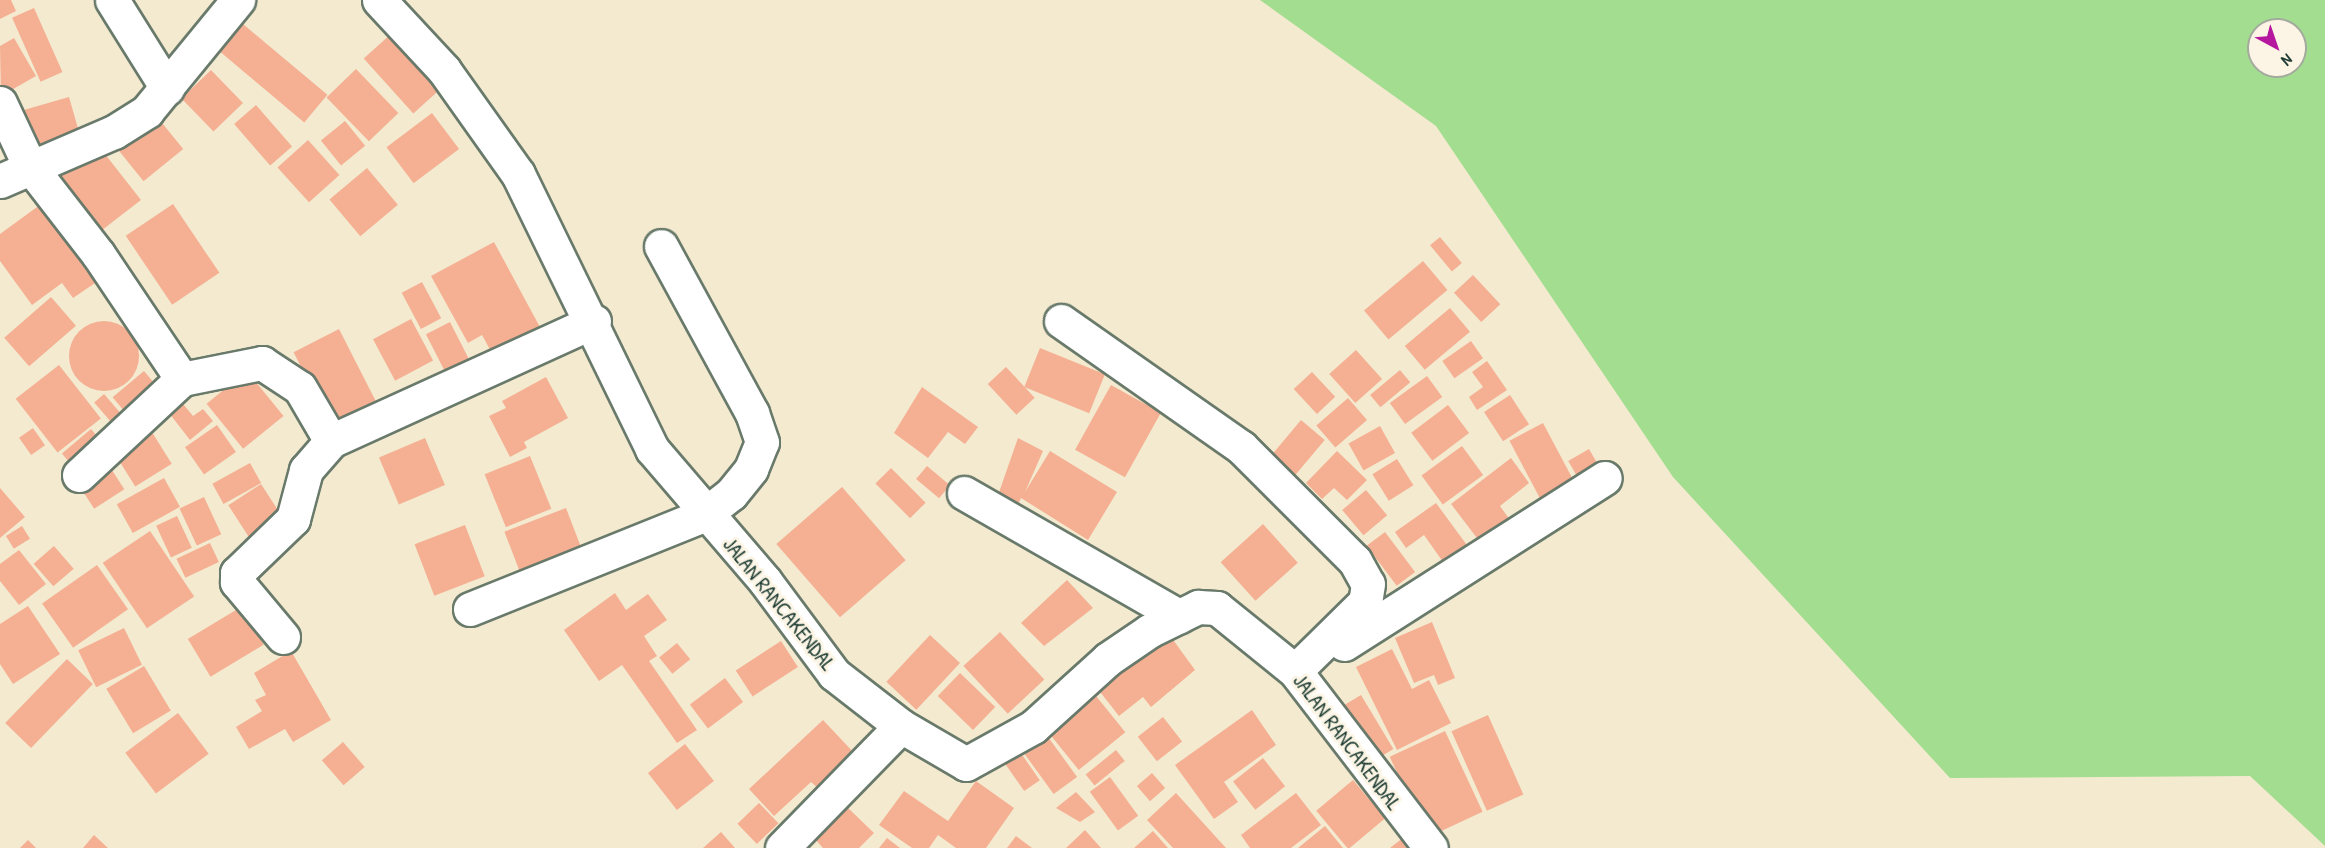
<!DOCTYPE html>
<style>
body{margin:0}
#map{position:relative;width:2325px;height:848px;overflow:hidden;background:#f3ead0;font-family:"Patrick Hand",sans-serif}
div>[style]{position:absolute}
.green>*{inset:0;background:#a3dd8f}
.building>*{inset:0;background:#f5b093;transform-origin:0 0}
.round{border-radius:50%}
.roads{filter:drop-shadow(2px 0 #697a6b) drop-shadow(-2px 0 #697a6b) drop-shadow(0 2px #697a6b) drop-shadow(0 -2px #697a6b)}
.minor>*{height:33px;margin:-16.5px;padding:0 16.5px;transform-origin:16.5px;border-radius:16.5px;background:#fff}
span{translate:-50% -50%;white-space:nowrap;text-align:center;line-height:1.15;-webkit-text-stroke:6px #fcf5e5;paint-order:stroke}
.street-label{font-size:21px;color:#1f3d34}
.north{position:absolute;left:2247px;top:18px;width:60px;height:60px;box-sizing:border-box;background:#fcf5e5;border:2px solid #a4ab9e;border-radius:50%;rotate:140deg;font-size:16px;font-weight:700;line-height:24px;text-align:center;color:#1f3d34}
.north::after{content:'';display:block;margin:auto;width:21px;height:27px;background:#b5179e;clip-path:polygon(50% 0,100% 100%,50% 72%,0 100%)}
</style>
<div id="map">
<div class="green">
<i style="clip-path:polygon(evenodd,1260px 0,2325px 0,2325px 846px,2250px 776px,1950px 778px,1673px 477px,1436px 126px,1260px 0,2259px 30px,2295px 30px,2295px 66px,2259px 66px,2259px 30px)"></i>
</div>
<div class="building">
<i style="clip-path:polygon(0 0,11px 0,16px 11px,0 19px)"></i>
<i style="left:34px;top:8px;width:70px;height:24px;rotate:66deg"></i>
<i style="left:237px;top:19px;width:118px;height:36px;rotate:40deg"></i>
<i style="left:392px;top:33px;width:74px;height:38px;rotate:48deg"></i>
<i style="clip-path:polygon(14px 38px,36px 76px,1px 96px,0 46px)"></i>
<i style="left:356px;top:69px;width:61px;height:41px;rotate:46deg"></i>
<i style="left:211px;top:70px;width:46px;height:41px;rotate:46deg"></i>
<i style="left:69px;top:97px;width:43px;height:57px;rotate:74deg"></i>
<i style="left:256px;top:105px;width:55px;height:29px;rotate:49deg"></i>
<i style="left:432px;top:113px;width:45px;height:57px;rotate:53deg"></i>
<i style="left:158px;top:118px;width:40px;height:51px;rotate:51deg"></i>
<i style="left:345px;top:121px;width:32px;height:31px;rotate:51deg"></i>
<i style="left:308px;top:140px;width:47px;height:41px;rotate:48deg"></i>
<i style="clip-path:polygon(101px 149px,141px 200px,93px 237px,43px 173px)"></i>
<i style="left:367px;top:168px;width:48px;height:49px;rotate:50deg"></i>
<i style="clip-path:polygon(48px 199px,104px 277px,73px 298px,62px 283px,32px 305px,0 261px,0 234px)"></i>
<i style="left:173px;top:204px;width:83px;height:57px;rotate:56deg"></i>
<i style="left:1440px;top:237px;width:34px;height:13px;rotate:50deg"></i>
<i style="clip-path:polygon(494px 242px,541px 329px,493px 355px,482px 335px,468px 343px,431px 276px)"></i>
<i style="left:1423px;top:261px;width:38px;height:77px;rotate:50deg"></i>
<i style="left:1473px;top:275px;width:40px;height:26px;rotate:47deg"></i>
<i style="left:422px;top:282px;width:41px;height:23px;rotate:62deg"></i>
<i style="left:51px;top:297px;width:38px;height:62px;rotate:49deg"></i>
<i style="left:1450px;top:308px;width:31px;height:59px;rotate:50deg"></i>
<i style="left:411px;top:319px;width:47px;height:43px;rotate:62deg"></i>
<i class="round" style="left:69px;top:321px;width:70px;height:70px"></i>
<i style="left:450px;top:322px;width:55px;height:27px;rotate:63deg"></i>
<i style="left:339px;top:329px;width:82px;height:51px;rotate:63deg"></i>
<i style="left:1471px;top:341px;width:21px;height:35px;rotate:55deg"></i>
<i style="left:1040px;top:348px;width:70px;height:42px;rotate:22deg"></i>
<i style="left:1356px;top:350px;width:39px;height:36px;rotate:48deg"></i>
<i style="clip-path:polygon(1487px 361px,1507px 390px,1477px 410px,1469px 397px,1483px 387px,1472px 372px)"></i>
<i style="left:59px;top:365px;width:68px;height:55px;rotate:52deg"></i>
<i style="left:1006px;top:367px;width:42px;height:25px;rotate:47deg"></i>
<i style="left:1400px;top:370px;width:16px;height:39px;rotate:50deg"></i>
<i style="left:144px;top:371px;width:30px;height:41px;rotate:50deg"></i>
<i style="left:247px;top:371px;width:58px;height:52px;rotate:51deg"></i>
<i style="left:1312px;top:372px;width:34px;height:25px;rotate:47deg"></i>
<i style="left:1427px;top:376px;width:26px;height:46px;rotate:54deg"></i>
<i style="clip-path:polygon(546px 377px,568px 418px,524px 442px,527px 448px,510px 457px,489px 416px,506px 408px,502px 401px)"></i>
<i style="left:1111px;top:385px;width:57px;height:74px;rotate:29deg"></i>
<i style="clip-path:polygon(922px 387px,978px 427px,965px 444px,948px 432px,928px 458px,894px 433px)"></i>
<i style="left:104px;top:394px;width:32px;height:13px;rotate:49deg"></i>
<i style="left:1510px;top:395px;width:35px;height:31px;rotate:57deg"></i>
<i style="left:1348px;top:398px;width:29px;height:42px;rotate:49deg"></i>
<i style="clip-path:polygon(179px 399px,193px 416px,203px 409px,213px 421px,190px 440px,166px 409px)"></i>
<i style="left:1448px;top:405px;width:35px;height:46px;rotate:53deg"></i>
<i style="left:1301px;top:420px;width:31px;height:52px;rotate:40deg"></i>
<i style="left:1543px;top:423px;width:67px;height:38px;rotate:62deg"></i>
<i style="left:217px;top:425px;width:33px;height:39px;rotate:55deg"></i>
<i style="left:1380px;top:426px;width:31px;height:36px;rotate:61deg"></i>
<i style="left:33px;top:428px;width:21px;height:17px;rotate:55deg"></i>
<i style="left:91px;top:429px;width:17px;height:38px;rotate:50deg"></i>
<i style="left:150px;top:429px;width:41px;height:43px;rotate:58deg"></i>
<i style="left:425px;top:438px;width:51px;height:50px;rotate:67deg"></i>
<i style="clip-path:polygon(1018px 438px,1043px 451px,1025px 492px,1050px 451px,1117px 492px,1088px 540px,1021px 498px,1016px 509px,997px 498px)"></i>
<i style="left:1462px;top:446px;width:36px;height:50px;rotate:54deg"></i>
<i style="left:1589px;top:449px;width:28px;height:24px;rotate:60deg"></i>
<i style="clip-path:polygon(1337px 451px,1367px 480px,1347px 500px,1334px 488px,1322px 499px,1306px 483px)"></i>
<i style="left:530px;top:456px;width:57px;height:49px;rotate:68deg"></i>
<i style="clip-path:polygon(1511px 458px,1529px 483px,1500px 506px,1510px 520px,1480px 542px,1451px 504px)"></i>
<i style="left:1397px;top:459px;width:31px;height:29px;rotate:58deg"></i>
<i style="left:250px;top:463px;width:23px;height:43px;rotate:61deg"></i>
<i style="left:108px;top:464px;width:30px;height:36px;rotate:57deg"></i>
<i style="left:927px;top:466px;width:30px;height:17px;rotate:40deg"></i>
<i style="left:891px;top:468px;width:49px;height:22px;rotate:45deg"></i>
<i style="left:164px;top:478px;width:33px;height:54px;rotate:61deg"></i>
<i style="left:261px;top:484px;width:44px;height:39px;rotate:57deg"></i>
<i style="left:842px;top:487px;width:97px;height:87px;rotate:49deg"></i>
<i style="clip-path:polygon(0 488px,25px 517px,0 538px)"></i>
<i style="left:1366px;top:490px;width:33px;height:31px;rotate:50deg"></i>
<i style="left:204px;top:497px;width:41px;height:27px;rotate:65deg"></i>
<i style="clip-path:polygon(1436px 503px,1472px 552px,1448px 569px,1424px 535px,1406px 548px,1395px 532px)"></i>
<i style="left:566px;top:508px;width:50px;height:66px;rotate:69deg"></i>
<i style="left:177px;top:516px;width:35px;height:23px;rotate:65deg"></i>
<i style="left:1263px;top:524px;width:52px;height:57px;rotate:48deg"></i>
<i style="left:465px;top:525px;width:55px;height:54px;rotate:69deg"></i>
<i style="left:22px;top:526px;width:15px;height:19px;rotate:58deg"></i>
<i style="left:150px;top:531px;width:79px;height:57px;rotate:56deg"></i>
<i style="left:1385px;top:532px;width:50px;height:23px;rotate:53deg"></i>
<i style="left:210px;top:543px;width:21px;height:37px;rotate:65deg"></i>
<i style="left:54px;top:546px;width:30px;height:27px;rotate:49deg"></i>
<i style="clip-path:polygon(19px 550px,46px 584px,19px 605px,0 581px,0 564px)"></i>
<i style="left:97px;top:565px;width:54px;height:67px;rotate:55deg"></i>
<i style="clip-path:polygon(1067px 580px,1093px 608px,1044px 646px,1021px 623px)"></i>
<i style="clip-path:polygon(615px 593px,626px 610px,648px 594px,667px 620px,644px 636px,657px 656px,649px 661px,697px 730px,677px 743px,622px 665px,599px 681px,564px 630px)"></i>
<i style="clip-path:polygon(28px 606px,60px 654px,13px 684px,0 664px,0 624px)"></i>
<i style="left:241px;top:607px;width:44px;height:62px;rotate:59deg"></i>
<i style="clip-path:polygon(1432px 622px,1455px 678px,1438px 685px,1434px 675px,1414px 683px,1395px 638px)"></i>
<i style="left:124px;top:628px;width:41px;height:51px;rotate:64deg"></i>
<i style="left:1000px;top:632px;width:65px;height:50px;rotate:47deg"></i>
<i style="left:930px;top:635px;width:41px;height:64px;rotate:43deg"></i>
<i style="clip-path:polygon(1171px 637px,1195px 670px,1151px 707px,1143px 697px,1119px 716px,1097px 688px)"></i>
<i style="left:781px;top:641px;width:31px;height:54px;rotate:57deg"></i>
<i style="left:677px;top:643px;width:21px;height:23px;rotate:51deg"></i>
<i style="clip-path:polygon(1392px 649px,1412px 689px,1429px 680px,1451px 723px,1397px 750px,1356px 667px)"></i>
<i style="clip-path:polygon(291px 651px,331px 720px,293px 742px,285px 729px,249px 749px,236px 727px,262px 711px,255px 700px,266px 695px,254px 673px)"></i>
<i style="left:67px;top:659px;width:36px;height:89px;rotate:44deg"></i>
<i style="left:144px;top:666px;width:52px;height:44px;rotate:59deg"></i>
<i style="left:960px;top:673px;width:49px;height:32px;rotate:44deg"></i>
<i style="left:725px;top:678px;width:30px;height:44px;rotate:53deg"></i>
<i style="left:1092px;top:691px;width:53px;height:60px;rotate:51deg"></i>
<i style="left:1361px;top:695px;width:63px;height:31px;rotate:59deg"></i>
<i style="clip-path:polygon(1252px 710px,1276px 745px,1224px 782px,1238px 802px,1214px 819px,1175px 765px)"></i>
<i style="left:178px;top:713px;width:51px;height:66px;rotate:53deg"></i>
<i style="left:1488px;top:715px;width:87px;height:40px;rotate:66deg"></i>
<i style="left:1163px;top:717px;width:31px;height:32px;rotate:52deg"></i>
<i style="clip-path:polygon(823px 720px,856px 755px,820px 790px,811px 782px,774px 816px,749px 789px)"></i>
<i style="left:1043px;top:730px;width:58px;height:29px;rotate:54deg"></i>
<i style="left:1445px;top:731px;width:89px;height:61px;rotate:65deg"></i>
<i style="left:343px;top:742px;width:33px;height:28px;rotate:49deg"></i>
<i style="left:685px;top:744px;width:47px;height:47px;rotate:52deg"></i>
<i style="left:1018px;top:749px;width:38px;height:19px;rotate:55deg"></i>
<i style="left:1116px;top:750px;width:14px;height:39px;rotate:51deg"></i>
<i style="left:1263px;top:758px;width:36px;height:38px;rotate:52deg"></i>
<i style="left:1152px;top:773px;width:20px;height:20px;rotate:49deg"></i>
<i style="left:1110px;top:777px;width:48px;height:25px;rotate:54deg"></i>
<i style="left:1353px;top:780px;width:50px;height:48px;rotate:50deg"></i>
<i style="clip-path:polygon(976px 781px,1014px 808px,986px 848px,956px 848px,938px 835px,929px 848px,912px 848px,879px 825px,904px 791px,948px 821px)"></i>
<i style="clip-path:polygon(1076px 792px,1095px 812px,1080px 822px,1056px 808px)"></i>
<i style="clip-path:polygon(1176px 793px,1226px 848px,1173px 848px,1147px 820px)"></i>
<i style="clip-path:polygon(1296px 793px,1321px 825px,1291px 848px,1250px 848px,1241px 835px)"></i>
<i style="left:759px;top:803px;width:28px;height:30px;rotate:46deg"></i>
<i style="clip-path:polygon(846px 806px,874px 833px,859px 848px,823px 848px,814px 838px)"></i>
<i style="clip-path:polygon(1325px 826px,1343px 848px,1298px 848px)"></i>
<i style="clip-path:polygon(1085px 830px,1101px 848px,1066px 848px)"></i>
<i style="clip-path:polygon(1153px 831px,1168px 848px,1134px 848px)"></i>
<i style="clip-path:polygon(721px 832px,735px 848px,703px 848px)"></i>
<i style="clip-path:polygon(94px 835px,108px 848px,83px 848px)"></i>
<i style="clip-path:polygon(1016px 836px,1032px 848px,1007px 848px)"></i>
<i style="clip-path:polygon(1404px 837px,1413px 848px,1390px 848px)"></i>
<i style="clip-path:polygon(887px 838px,900px 848px,879px 848px)"></i>
<i style="clip-path:polygon(28px 840px,36px 848px,20px 848px)"></i>
</div>
<div class="roads">
<div class="minor">
<i style="left:112px;top:0;width:104px;rotate:58deg"></i>
<i style="left:379px;top:0;width:96px;rotate:47.1deg"></i>
<i style="left:444px;top:70px;width:128px;rotate:54.6deg"></i>
<i style="left:518px;top:174px;width:306px;rotate:64deg"></i>
<i style="left:652px;top:449px;width:174px;rotate:49.4deg"></i>
<i style="left:765px;top:581px;width:116px;rotate:53.4deg"></i>
<i style="left:834px;top:674px;width:85px;rotate:37.8deg"></i>
<i style="left:901px;top:726px;width:75px;rotate:30.3deg"></i>
<i style="left:966px;top:764px;width:77px;rotate:-28.9deg"></i>
<i style="left:1033px;top:727px;width:101px;rotate:-42.2deg"></i>
<i style="left:1108px;top:659px;width:50px;rotate:-34.3deg"></i>
<i style="left:1149px;top:631px;width:55px;rotate:-26.1deg"></i>
<i style="left:1198px;top:607px;width:19px;rotate:3deg"></i>
<i style="left:1217px;top:608px;width:100px;rotate:38.9deg"></i>
<i style="left:1295px;top:671px;width:223px;rotate:52.5deg"></i>
<i style="left:0;top:103px;width:68px;rotate:64.9deg"></i>
<i style="left:29px;top:165px;width:113px;rotate:52.2deg"></i>
<i style="left:98px;top:254px;width:151px;rotate:56.1deg"></i>
<i style="left:182px;top:379px;width:82px;rotate:-11.3deg"></i>
<i style="left:262px;top:363px;width:45px;rotate:33.3deg"></i>
<i style="left:300px;top:388px;width:61px;rotate:59.7deg"></i>
<i style="left:331px;top:441px;width:289px;rotate:-24.5deg"></i>
<i style="left:0;top:181px;width:124px;rotate:-23.3deg"></i>
<i style="left:114px;top:132px;width:39px;rotate:-32deg"></i>
<i style="left:147px;top:111px;width:144px;rotate:-50.7deg"></i>
<i style="left:1061px;top:321px;width:220px;rotate:35deg"></i>
<i style="left:1241px;top:447px;width:161px;rotate:45deg"></i>
<i style="left:1355px;top:561px;width:26px;rotate:61deg"></i>
<i style="left:1368px;top:584px;width:18px;rotate:99deg"></i>
<i style="left:1365px;top:602px;width:98px;rotate:135.4deg"></i>
<i style="left:79px;top:475px;width:141px;rotate:-43deg"></i>
<i style="left:964px;top:493px;width:248px;rotate:29.8deg"></i>
<i style="left:470px;top:609px;width:252px;rotate:-21.9deg"></i>
<i style="left:704px;top:515px;width:34px;rotate:-38deg"></i>
<i style="left:731px;top:494px;width:32px;rotate:-51deg"></i>
<i style="left:751px;top:469px;width:29px;rotate:-68deg"></i>
<i style="left:762px;top:442px;width:31px;rotate:-109deg"></i>
<i style="left:752px;top:413px;width:190px;rotate:-118.6deg"></i>
<i style="left:283px;top:637px;width:72px;rotate:-129.9deg"></i>
<i style="left:237px;top:582px;width:9px;rotate:-90deg"></i>
<i style="left:237px;top:573px;width:78px;rotate:-44deg"></i>
<i style="left:293px;top:519px;width:51px;rotate:-75.1deg"></i>
<i style="left:306px;top:470px;width:38px;rotate:-49deg"></i>
<i style="left:1344px;top:644px;width:309px;rotate:-32.5deg"></i>
<i style="left:782px;top:848px;width:170px;rotate:-45.7deg"></i>
</div>
</div>
<div class="street-label">
<span style="left:779px;top:604px;rotate:51deg">JALAN RANCAKENDAL</span>
<span style="left:1347px;top:742px;rotate:53deg">JALAN RANCAKENDAL</span>
</div>
<div class="north">N</div>
</div>
